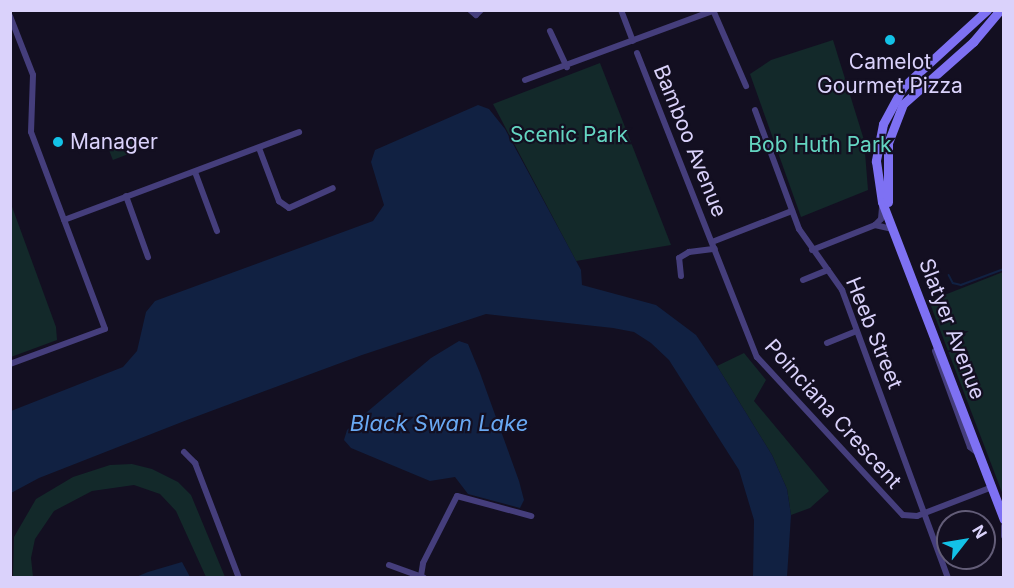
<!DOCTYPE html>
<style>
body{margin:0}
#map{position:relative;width:1014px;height:588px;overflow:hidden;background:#130f21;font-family:Inter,sans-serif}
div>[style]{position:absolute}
.green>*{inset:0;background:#13292a;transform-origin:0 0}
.water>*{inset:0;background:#112142}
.stream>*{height:1.5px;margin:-0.75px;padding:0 0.75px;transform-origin:0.75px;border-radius:0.75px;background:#112142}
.minor>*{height:6px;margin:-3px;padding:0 3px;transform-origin:3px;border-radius:3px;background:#453e7c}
.secondary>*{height:9px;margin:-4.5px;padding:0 4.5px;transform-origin:4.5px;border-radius:4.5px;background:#7e71f3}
.dots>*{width:16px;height:16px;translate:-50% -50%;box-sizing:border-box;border:3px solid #130f21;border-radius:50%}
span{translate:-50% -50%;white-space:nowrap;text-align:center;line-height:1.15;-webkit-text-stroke:4.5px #130f21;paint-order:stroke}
.poi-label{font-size:21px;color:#dad2fb}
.left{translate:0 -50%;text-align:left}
.park-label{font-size:21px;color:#64d5c1}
.street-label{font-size:21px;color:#dad2fb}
.water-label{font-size:22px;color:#69a9f3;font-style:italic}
.frame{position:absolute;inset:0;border:12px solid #dad2fb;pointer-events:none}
.north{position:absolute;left:936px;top:510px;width:60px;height:60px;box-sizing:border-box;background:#130f21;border:2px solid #635d78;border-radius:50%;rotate:59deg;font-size:16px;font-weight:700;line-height:24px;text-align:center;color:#dad2fb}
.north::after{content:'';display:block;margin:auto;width:21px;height:27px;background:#13c2e7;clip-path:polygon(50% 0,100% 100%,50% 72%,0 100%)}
</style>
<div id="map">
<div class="green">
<i style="clip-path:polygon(833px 40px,864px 140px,868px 190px,801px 217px,750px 74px,771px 60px)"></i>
<i style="clip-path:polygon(600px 63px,671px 245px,576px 261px,493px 104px)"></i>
<i style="left:134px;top:137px;width:14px;height:28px;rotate:69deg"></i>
<i style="clip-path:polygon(11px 204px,56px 327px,57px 340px,11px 357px)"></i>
<i style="clip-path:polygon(1003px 272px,1003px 495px,929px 301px)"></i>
<i style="clip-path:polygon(744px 353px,766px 380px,754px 401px,829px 491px,810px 508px,791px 515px,787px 489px,772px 455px,717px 366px)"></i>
<i style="clip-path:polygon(132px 464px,152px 469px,178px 482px,191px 495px,225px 577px,206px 577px,176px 511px,160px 494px,134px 485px,92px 491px,54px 511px,35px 539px,31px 558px,33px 577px,13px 577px,14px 537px,36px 499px,73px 477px,110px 465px)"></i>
</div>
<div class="water">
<i style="clip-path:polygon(478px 105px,489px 109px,505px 129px,581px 270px,582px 285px,656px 305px,696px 335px,717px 366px,772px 455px,787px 489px,791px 515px,787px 577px,753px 577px,754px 520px,739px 470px,669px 360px,651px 343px,634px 332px,613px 328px,486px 314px,362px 355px,187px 420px,39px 478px,11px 493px,11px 411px,123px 367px,137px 351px,146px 312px,155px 301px,373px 221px,384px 205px,371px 162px,375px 150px)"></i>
<i style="clip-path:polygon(459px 341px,468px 344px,480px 373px,519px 481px,524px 500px,520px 508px,468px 494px,455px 477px,430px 481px,351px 448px,344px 440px,347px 430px,367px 412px,431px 358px)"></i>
<i style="clip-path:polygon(182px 562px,190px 577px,136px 577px,148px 572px)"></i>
</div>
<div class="stream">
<i style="left:949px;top:275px;width:9px;rotate:63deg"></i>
<i style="left:953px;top:283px;width:8px;rotate:14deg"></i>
<i style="left:961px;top:285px;width:46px;rotate:-20.4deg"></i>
</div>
<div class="minor">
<i style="left:470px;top:10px;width:8px;rotate:40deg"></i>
<i style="left:476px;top:15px;width:7px;rotate:-45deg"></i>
<i style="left:621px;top:10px;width:33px;rotate:69deg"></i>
<i style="left:713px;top:10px;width:83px;rotate:66.5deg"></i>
<i style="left:10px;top:16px;width:63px;rotate:68.7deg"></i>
<i style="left:33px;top:75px;width:57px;rotate:92deg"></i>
<i style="left:31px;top:132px;width:210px;rotate:69.4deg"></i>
<i style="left:105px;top:329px;width:101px;rotate:159.8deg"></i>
<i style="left:550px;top:31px;width:40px;rotate:65deg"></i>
<i style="left:637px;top:53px;width:327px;rotate:68.5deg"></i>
<i style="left:757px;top:357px;width:215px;rotate:47.3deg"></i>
<i style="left:903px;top:515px;width:14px;rotate:4deg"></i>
<i style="left:917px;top:516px;width:80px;rotate:-21.1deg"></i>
<i style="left:525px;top:80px;width:200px;rotate:-20.2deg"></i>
<i style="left:755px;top:110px;width:127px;rotate:69.7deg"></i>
<i style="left:799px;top:229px;width:75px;rotate:54.8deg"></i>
<i style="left:842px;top:290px;width:307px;rotate:69.8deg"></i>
<i style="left:259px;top:148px;width:57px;rotate:69.3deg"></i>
<i style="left:279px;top:201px;width:12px;rotate:35deg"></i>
<i style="left:289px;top:208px;width:48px;rotate:-24.4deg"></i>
<i style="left:195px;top:172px;width:63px;rotate:69.6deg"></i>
<i style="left:126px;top:196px;width:65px;rotate:70.2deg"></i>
<i style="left:64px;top:220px;width:251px;rotate:-20.5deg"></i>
<i style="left:875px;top:225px;width:8px;rotate:-45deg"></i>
<i style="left:881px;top:219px;width:12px;rotate:-85deg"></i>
<i style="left:712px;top:242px;width:86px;rotate:-21.2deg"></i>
<i style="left:812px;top:250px;width:68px;rotate:-21.6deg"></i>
<i style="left:875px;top:225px;width:17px;rotate:13deg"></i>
<i style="left:681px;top:276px;width:18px;rotate:-96deg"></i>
<i style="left:679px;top:258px;width:12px;rotate:-31deg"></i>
<i style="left:689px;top:252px;width:26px;rotate:-7deg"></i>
<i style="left:803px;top:280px;width:27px;rotate:-22deg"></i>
<i style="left:827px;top:343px;width:32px;rotate:-22deg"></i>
<i style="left:935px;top:351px;width:102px;rotate:70deg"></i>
<i style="left:970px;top:447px;width:10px;rotate:37deg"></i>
<i style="left:184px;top:452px;width:16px;rotate:45deg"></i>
<i style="left:195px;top:463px;width:123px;rotate:69.1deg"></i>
<i style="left:1004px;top:526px;width:10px;rotate:90deg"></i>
<i style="left:389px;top:565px;width:37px;rotate:20deg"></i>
<i style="left:421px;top:576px;width:13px;rotate:-81deg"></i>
<i style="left:423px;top:563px;width:75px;rotate:-63.1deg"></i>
<i style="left:457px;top:496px;width:77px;rotate:15.1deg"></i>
</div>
<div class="secondary">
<i style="left:987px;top:10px;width:114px;rotate:137.5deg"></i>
<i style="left:903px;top:87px;width:42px;rotate:118.4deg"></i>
<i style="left:883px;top:124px;width:38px;rotate:101deg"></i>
<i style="left:876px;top:161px;width:41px;rotate:81.7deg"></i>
<i style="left:882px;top:202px;width:340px;rotate:69deg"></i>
<i style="left:888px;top:202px;width:59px;rotate:-90deg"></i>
<i style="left:888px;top:143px;width:42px;rotate:-69deg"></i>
<i style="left:903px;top:104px;width:94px;rotate:-41.5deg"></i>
<i style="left:973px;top:42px;width:42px;rotate:-49.8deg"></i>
</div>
<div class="dots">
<i style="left:890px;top:40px;background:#13c2e7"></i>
<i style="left:58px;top:142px;background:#13c2e7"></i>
</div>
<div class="poi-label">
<span style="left:890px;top:74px">Camelot<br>Gourmet Pizza</span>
<span class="left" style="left:70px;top:142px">Manager</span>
</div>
<div class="park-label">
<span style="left:569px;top:135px">Scenic Park</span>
<span style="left:820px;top:145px">Bob Huth Park</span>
</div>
<div class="street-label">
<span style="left:690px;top:141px;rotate:68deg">Bamboo Avenue</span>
<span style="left:952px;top:329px;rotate:69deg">Slatyer Avenue</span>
<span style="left:874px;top:333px;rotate:68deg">Heeb Street</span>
<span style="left:833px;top:414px;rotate:48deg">Poinciana Crescent</span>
</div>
<div class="water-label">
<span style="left:439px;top:424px">Black Swan Lake</span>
</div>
<div class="frame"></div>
<div class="north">N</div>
</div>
